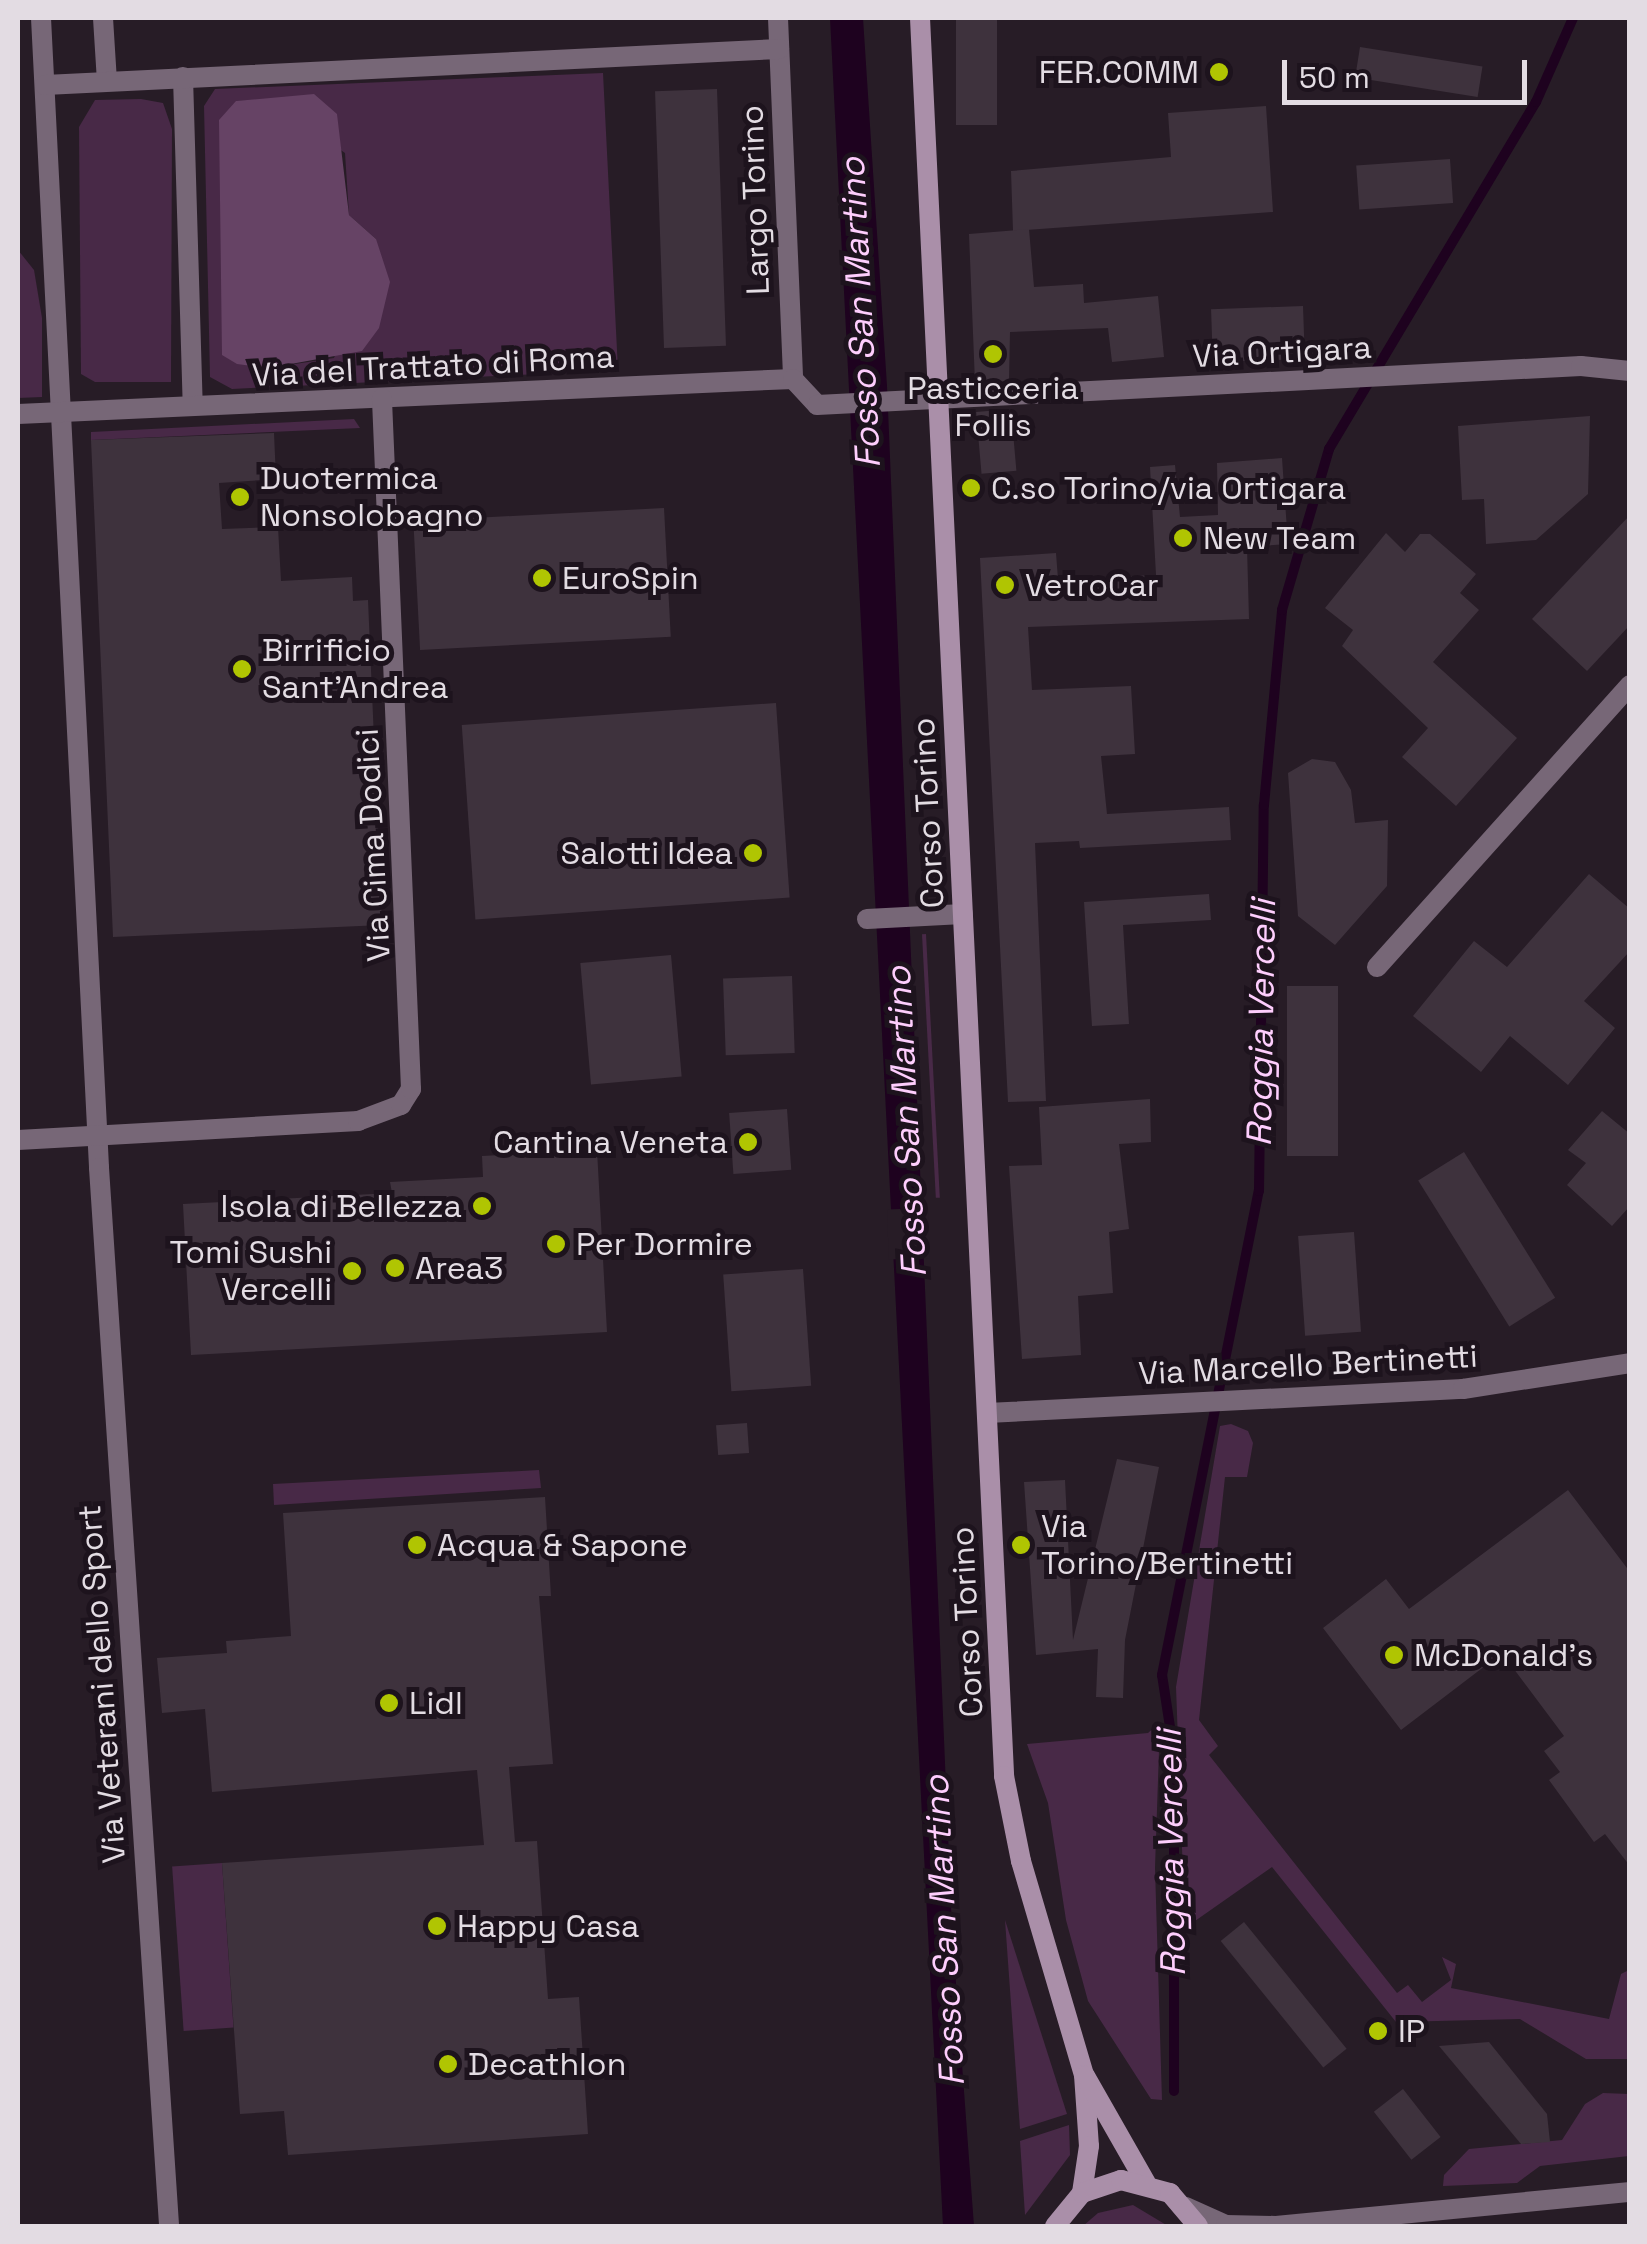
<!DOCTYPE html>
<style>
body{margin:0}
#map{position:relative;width:1647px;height:2244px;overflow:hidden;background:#271c26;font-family:"Space Grotesk",sans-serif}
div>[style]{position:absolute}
.green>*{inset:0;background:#482947;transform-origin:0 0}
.forest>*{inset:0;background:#664365}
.water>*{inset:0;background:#1e021f}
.pier>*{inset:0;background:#271c26;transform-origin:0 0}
.stream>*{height:10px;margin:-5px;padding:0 5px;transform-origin:5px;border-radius:5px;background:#1e021f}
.building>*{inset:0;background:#3e323d;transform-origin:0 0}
.street>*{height:20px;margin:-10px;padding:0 10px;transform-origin:10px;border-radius:10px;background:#776777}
.secondary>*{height:20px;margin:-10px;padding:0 10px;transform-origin:10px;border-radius:10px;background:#aa8fa9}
.dots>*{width:28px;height:28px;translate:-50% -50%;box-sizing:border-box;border:5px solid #1d131d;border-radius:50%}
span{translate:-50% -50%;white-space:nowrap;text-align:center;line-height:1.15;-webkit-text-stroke:10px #1d131d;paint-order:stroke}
.poi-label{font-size:32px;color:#e3dce3}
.right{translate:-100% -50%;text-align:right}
.left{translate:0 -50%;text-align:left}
.street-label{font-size:32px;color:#e3dce3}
.water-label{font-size:35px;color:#fecefd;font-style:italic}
.frame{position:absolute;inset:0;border:20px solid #e3dce3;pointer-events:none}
.scale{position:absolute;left:1282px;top:60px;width:245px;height:45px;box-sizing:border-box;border:5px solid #e3dce3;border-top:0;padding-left:12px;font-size:30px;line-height:35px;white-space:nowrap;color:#e3dce3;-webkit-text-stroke:8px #1d131d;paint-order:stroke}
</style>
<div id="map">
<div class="green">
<i style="clip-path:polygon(evenodd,603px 73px,618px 370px,232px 389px,210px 377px,204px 106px,215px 89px,603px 73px,269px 100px,345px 153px,349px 215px,376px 239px,334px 358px,269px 368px,236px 101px,269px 100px)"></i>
<i style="clip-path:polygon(141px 99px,163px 103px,172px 129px,171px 382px,95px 382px,81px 374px,79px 127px,95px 100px)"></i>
<i style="clip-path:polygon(18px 250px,34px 270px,42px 318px,42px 397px,18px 398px)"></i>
<i style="clip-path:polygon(354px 419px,360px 428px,91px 440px,91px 432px)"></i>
<i style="left:926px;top:934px;width:264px;height:4px;rotate:87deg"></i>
<i style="clip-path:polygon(1231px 1424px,1248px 1431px,1253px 1443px,1247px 1477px,1225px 1477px,1199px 1720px,1218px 1746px,1209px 1755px,1397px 1993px,1408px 1985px,1422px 2002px,1451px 1980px,1442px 1957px,1456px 1964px,1451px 1988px,1609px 2019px,1621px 1974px,1629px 1970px,1629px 2059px,1586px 2059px,1520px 2019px,1396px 2022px,1272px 1867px,1185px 1928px,1176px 1687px,1220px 1426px)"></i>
<i style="clip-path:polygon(539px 1470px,541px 1488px,274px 1505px,273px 1484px)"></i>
<i style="clip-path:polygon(1160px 1722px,1155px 1868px,1162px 2100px,1151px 2099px,1088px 2001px,1066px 1920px,1048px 1803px,1027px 1744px,1148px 1733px)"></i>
<i style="left:222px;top:1863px;width:165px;height:50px;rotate:86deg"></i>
<i style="clip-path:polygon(1005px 1920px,1067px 2114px,1020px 2129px)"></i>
<i style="clip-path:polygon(1603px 2093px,1629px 2094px,1629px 2156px,1540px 2166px,1517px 2183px,1443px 2186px,1444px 2175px,1469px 2149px,1562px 2140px,1585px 2104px)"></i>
<i style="clip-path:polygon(1069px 2125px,1070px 2155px,1025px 2215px,1020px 2141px)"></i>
<i style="clip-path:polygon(1133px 2205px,1168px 2226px,1083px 2226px,1098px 2213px)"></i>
</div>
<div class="forest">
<i style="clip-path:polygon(314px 94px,337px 114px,349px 215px,376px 239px,390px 282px,379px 328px,362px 351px,269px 368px,237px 364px,222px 355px,219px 120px,236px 101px)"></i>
</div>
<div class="water">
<i style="clip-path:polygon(830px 18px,863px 18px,887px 386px,952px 1929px,974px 2226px,943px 2226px)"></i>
</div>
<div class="pier">
<i style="left:928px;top:1208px;width:50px;height:41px;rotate:88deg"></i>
</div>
<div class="stream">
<i style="left:1174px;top:2091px;width:338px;rotate:-90deg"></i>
<i style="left:1174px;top:1753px;width:79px;rotate:-98.7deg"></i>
<i style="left:1162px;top:1675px;width:494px;rotate:-78.7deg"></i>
<i style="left:1259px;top:1191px;width:386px;rotate:-89.3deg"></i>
<i style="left:1264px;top:805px;width:196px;rotate:-84.7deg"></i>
<i style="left:1282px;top:610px;width:168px;rotate:-73.7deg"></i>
<i style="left:1329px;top:449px;width:404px;rotate:-59.2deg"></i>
<i style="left:1536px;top:102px;width:92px;rotate:-66.2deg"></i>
</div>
<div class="building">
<i style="left:956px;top:18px;width:41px;height:107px"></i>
<i style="left:1360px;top:47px;width:124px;height:31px;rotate:9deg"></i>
<i style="left:717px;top:89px;width:257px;height:62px;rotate:88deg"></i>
<i style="clip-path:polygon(1266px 106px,1273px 212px,1013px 231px,1011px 171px,1171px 157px,1168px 113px)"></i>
<i style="left:1450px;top:159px;width:44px;height:94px;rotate:86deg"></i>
<i style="clip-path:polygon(1029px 229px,1034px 287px,1083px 284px,1084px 303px,1158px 296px,1164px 357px,1112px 362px,1108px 328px,1010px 332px,1009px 381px,975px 383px,969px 234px)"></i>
<i style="left:1303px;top:306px;width:53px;height:92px;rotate:88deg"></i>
<i style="left:1011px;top:409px;width:62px;height:35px;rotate:85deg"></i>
<i style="clip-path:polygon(1590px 416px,1588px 494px,1536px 540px,1486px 544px,1484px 499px,1462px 500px,1458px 426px)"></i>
<i style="clip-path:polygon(274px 433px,276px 479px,219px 483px,222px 529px,278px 527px,281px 581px,352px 577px,353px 601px,368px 600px,382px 925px,113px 937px,91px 440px)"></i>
<i style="clip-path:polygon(1282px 458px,1288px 544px,1247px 547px,1249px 619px,1028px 627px,1032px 690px,1131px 686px,1135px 754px,1101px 756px,1107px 814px,1229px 807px,1231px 840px,1080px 848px,1079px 841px,1035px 843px,1046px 1101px,1008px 1102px,980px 558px,1056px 553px,1058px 579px,1156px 575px,1150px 467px,1175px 465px,1180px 517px,1218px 515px,1217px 463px)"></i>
<i style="left:664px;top:508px;width:129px;height:251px;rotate:87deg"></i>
<i style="clip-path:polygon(1630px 515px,1630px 625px,1587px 671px,1532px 619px)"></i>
<i style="clip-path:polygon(1386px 533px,1405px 552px,1420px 534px,1430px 534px,1476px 574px,1460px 593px,1479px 610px,1433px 662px,1517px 738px,1456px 806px,1402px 757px,1428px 728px,1342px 646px,1353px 630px,1325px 608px)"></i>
<i style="left:776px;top:703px;width:195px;height:315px;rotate:86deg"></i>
<i style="clip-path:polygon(1312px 759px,1335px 762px,1351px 790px,1355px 823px,1388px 820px,1387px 886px,1335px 945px,1298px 916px,1288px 773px)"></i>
<i style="clip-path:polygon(1589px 874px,1630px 909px,1630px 951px,1584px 1001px,1615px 1028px,1568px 1085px,1510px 1036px,1481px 1072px,1413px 1016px,1474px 941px,1507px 967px)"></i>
<i style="clip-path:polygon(1209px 894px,1211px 920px,1123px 925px,1129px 1024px,1092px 1026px,1084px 902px)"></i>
<i style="left:671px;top:955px;width:122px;height:91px;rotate:85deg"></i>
<i style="left:792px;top:976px;width:77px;height:69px;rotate:88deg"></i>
<i style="left:1287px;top:986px;width:51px;height:170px"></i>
<i style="clip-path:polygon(1150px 1099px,1151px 1142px,1119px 1144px,1129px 1229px,1109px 1232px,1113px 1293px,1078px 1296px,1081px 1355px,1022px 1359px,1009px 1166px,1042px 1165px,1039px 1107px)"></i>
<i style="left:787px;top:1109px;width:61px;height:58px;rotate:86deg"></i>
<i style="clip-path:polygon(1602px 1111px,1630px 1134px,1630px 1206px,1612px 1226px,1567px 1185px,1586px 1163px,1568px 1150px)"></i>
<i style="clip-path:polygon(597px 1150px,607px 1332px,191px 1355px,183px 1204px,392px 1193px,390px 1182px,483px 1177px,482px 1156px)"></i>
<i style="left:1464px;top:1152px;width:172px;height:54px;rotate:58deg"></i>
<i style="left:1354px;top:1232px;width:100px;height:56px;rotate:86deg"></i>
<i style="left:803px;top:1269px;width:117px;height:80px;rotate:86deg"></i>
<i style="left:747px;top:1423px;width:30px;height:31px;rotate:86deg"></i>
<i style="clip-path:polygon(1117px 1459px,1159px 1467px,1125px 1640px,1123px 1698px,1096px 1697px,1098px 1649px,1036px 1655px,1024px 1482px,1065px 1480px,1073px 1640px)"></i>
<i style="clip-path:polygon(1568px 1490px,1630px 1572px,1630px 1866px,1605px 1834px,1594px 1842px,1549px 1780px,1560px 1772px,1544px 1751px,1564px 1736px,1502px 1653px,1401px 1730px,1323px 1628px,1386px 1579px,1409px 1609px)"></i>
<i style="clip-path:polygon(545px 1497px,551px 1596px,539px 1596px,553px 1764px,509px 1767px,515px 1842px,537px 1841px,548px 1999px,579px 1997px,588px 2134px,288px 2155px,284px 2111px,240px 2114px,222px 1863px,484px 1845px,477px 1770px,212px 1792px,205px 1709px,162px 1713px,157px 1658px,227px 1653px,226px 1641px,291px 1636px,283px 1513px)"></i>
<i style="left:1244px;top:1922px;width:163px;height:30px;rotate:51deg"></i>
<i style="clip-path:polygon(1489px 2042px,1547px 2114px,1550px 2142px,1521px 2144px,1439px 2046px)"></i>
<i style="left:1403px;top:2089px;width:61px;height:37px;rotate:52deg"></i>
</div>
<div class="street">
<i style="left:41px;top:18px;width:1151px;rotate:87.11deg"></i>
<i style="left:99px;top:1168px;width:1060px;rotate:86.21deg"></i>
<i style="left:103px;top:18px;width:63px;rotate:86.4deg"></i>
<i style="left:778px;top:18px;width:361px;rotate:87.6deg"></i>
<i style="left:183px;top:77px;width:329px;rotate:88.3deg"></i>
<i style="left:45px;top:85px;width:735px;rotate:-2.81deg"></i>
<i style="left:18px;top:414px;width:776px;rotate:-2.59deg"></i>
<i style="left:793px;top:379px;width:35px;rotate:47deg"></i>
<i style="left:817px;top:405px;width:765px;rotate:-2.92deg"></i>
<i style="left:1581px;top:366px;width:49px;rotate:5.8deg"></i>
<i style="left:867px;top:919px;width:96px;rotate:-3deg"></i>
<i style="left:1377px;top:967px;width:379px;rotate:-48.1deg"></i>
<i style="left:18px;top:1140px;width:341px;rotate:-3.2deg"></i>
<i style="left:358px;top:1121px;width:46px;rotate:-20.4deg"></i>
<i style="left:401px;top:1105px;width:19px;rotate:-58deg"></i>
<i style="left:411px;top:1089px;width:691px;rotate:-92.41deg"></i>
<i style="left:987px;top:1413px;width:477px;rotate:-2.9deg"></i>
<i style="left:1463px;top:1389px;width:169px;rotate:-8.8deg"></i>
<i style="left:1186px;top:2207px;width:44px;rotate:24.2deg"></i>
<i style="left:1226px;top:2225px;width:50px;rotate:1.1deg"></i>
<i style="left:1276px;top:2226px;width:356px;rotate:-5.5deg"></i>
</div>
<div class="secondary">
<i style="left:920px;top:18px;width:1760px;rotate:87.26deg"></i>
<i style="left:1004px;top:1776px;width:87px;rotate:78.7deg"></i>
<i style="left:1021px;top:1861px;width:223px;rotate:73.6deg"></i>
<i style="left:1084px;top:2075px;width:71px;rotate:86deg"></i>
<i style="left:1089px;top:2146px;width:48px;rotate:98.5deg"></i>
<i style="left:1085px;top:2076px;width:123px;rotate:60.3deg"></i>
<i style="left:1055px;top:2226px;width:43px;rotate:-50.7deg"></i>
<i style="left:1082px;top:2193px;width:41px;rotate:-18.4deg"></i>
<i style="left:1121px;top:2180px;width:51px;rotate:14.9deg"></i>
<i style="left:1170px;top:2193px;width:43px;rotate:49.7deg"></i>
</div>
<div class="dots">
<i style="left:1219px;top:72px;background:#b0c502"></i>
<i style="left:993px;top:354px;background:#b0c502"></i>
<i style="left:971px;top:488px;background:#b0c502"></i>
<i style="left:240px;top:497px;background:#b0c502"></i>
<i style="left:1183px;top:538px;background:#b0c502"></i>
<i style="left:542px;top:578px;background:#b0c502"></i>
<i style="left:1005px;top:585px;background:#b0c502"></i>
<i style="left:242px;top:669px;background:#b0c502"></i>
<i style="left:753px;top:853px;background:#b0c502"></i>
<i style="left:748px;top:1142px;background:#b0c502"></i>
<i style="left:482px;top:1206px;background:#b0c502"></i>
<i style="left:556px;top:1244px;background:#b0c502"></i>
<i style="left:395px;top:1268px;background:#b0c502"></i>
<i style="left:352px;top:1271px;background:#b0c502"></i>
<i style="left:417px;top:1545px;background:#b0c502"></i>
<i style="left:1021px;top:1545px;background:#b0c502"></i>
<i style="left:1394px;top:1655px;background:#b0c502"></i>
<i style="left:389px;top:1703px;background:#b0c502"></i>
<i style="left:437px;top:1926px;background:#b0c502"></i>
<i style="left:1378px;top:2031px;background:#b0c502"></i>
<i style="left:448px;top:2064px;background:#b0c502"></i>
</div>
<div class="poi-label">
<span class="right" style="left:1199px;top:72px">FER.COMM</span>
<span style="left:993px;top:407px">Pasticceria<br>Follis</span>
<span class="left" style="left:260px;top:497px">Duotermica<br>Nonsolobagno</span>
<span class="left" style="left:991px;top:488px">C.so Torino/via Ortigara</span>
<span class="left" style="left:1203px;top:538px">New Team</span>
<span class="left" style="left:562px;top:578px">EuroSpin</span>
<span class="left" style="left:1025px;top:585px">VetroCar</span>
<span class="left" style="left:262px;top:669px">Birrificio<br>Sant'Andrea</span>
<span class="right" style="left:733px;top:853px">Salotti Idea</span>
<span class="right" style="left:728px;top:1142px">Cantina Veneta</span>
<span class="right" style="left:462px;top:1206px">Isola di Bellezza</span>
<span class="left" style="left:576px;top:1244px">Per Dormire</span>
<span class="right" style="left:332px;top:1271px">Tomi Sushi<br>Vercelli</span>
<span class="left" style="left:415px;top:1268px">Area3</span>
<span class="left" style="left:1041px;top:1545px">Via<br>Torino/Bertinetti</span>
<span class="left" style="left:437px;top:1545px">Acqua &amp; Sapone</span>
<span class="left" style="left:1414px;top:1655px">McDonald's</span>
<span class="left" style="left:409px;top:1703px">Lidl</span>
<span class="left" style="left:457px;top:1926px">Happy Casa</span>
<span class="left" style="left:1398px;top:2031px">IP</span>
<span class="left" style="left:468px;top:2064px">Decathlon</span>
</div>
<div class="street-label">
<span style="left:755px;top:200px;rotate:-92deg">Largo Torino</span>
<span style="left:1282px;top:352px;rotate:-3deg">Via Ortigara</span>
<span style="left:433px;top:366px;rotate:-3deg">Via del Trattato di Roma</span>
<span style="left:928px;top:813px;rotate:-93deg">Corso Torino</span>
<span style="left:373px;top:845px;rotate:-93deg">Via Cima Dodici</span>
<span style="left:1308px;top:1365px;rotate:-3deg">Via Marcello Bertinetti</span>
<span style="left:967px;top:1622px;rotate:-93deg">Corso Torino</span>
<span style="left:102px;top:1684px;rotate:-94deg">Via Veterani dello Sport</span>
</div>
<div class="water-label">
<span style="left:860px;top:313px;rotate:-93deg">Fosso San Martino</span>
<span style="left:1261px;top:1023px;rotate:-89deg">Roggia Vercelli</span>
<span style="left:906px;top:1122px;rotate:-93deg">Fosso San Martino</span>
<span style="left:1171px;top:1853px;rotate:-91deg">Roggia Vercelli</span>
<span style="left:944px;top:1931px;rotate:-93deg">Fosso San Martino</span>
</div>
<div class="frame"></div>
<div class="scale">50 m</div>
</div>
